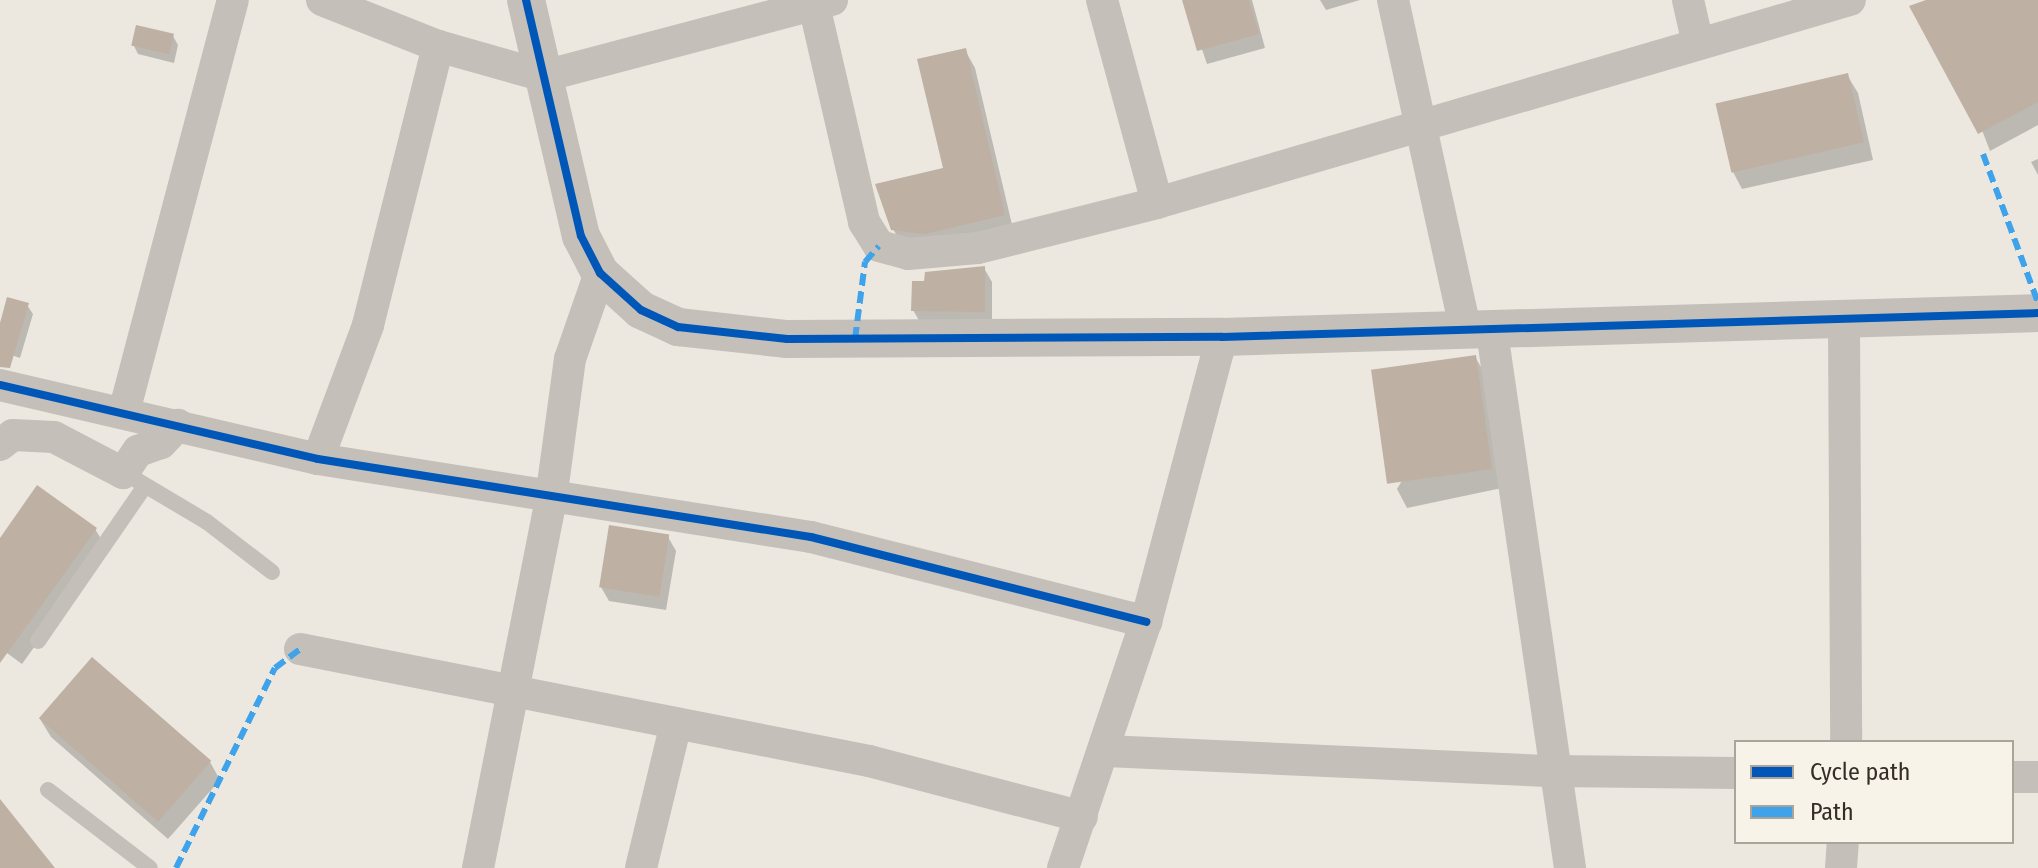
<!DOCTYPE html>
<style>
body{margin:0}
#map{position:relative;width:2038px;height:868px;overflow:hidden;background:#ece8e0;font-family:"Fira Sans Condensed",sans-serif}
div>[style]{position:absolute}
.shadow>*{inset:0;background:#0003}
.building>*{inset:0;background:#beb0a3;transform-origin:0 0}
.service>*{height:16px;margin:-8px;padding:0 8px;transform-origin:8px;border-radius:8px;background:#c4c0b9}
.minor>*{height:32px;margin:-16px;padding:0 16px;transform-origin:16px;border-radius:16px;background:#c4c0b9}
.tertiary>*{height:38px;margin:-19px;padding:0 19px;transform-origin:19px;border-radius:19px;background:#c4c0b9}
.quiet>*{height:6px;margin-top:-3px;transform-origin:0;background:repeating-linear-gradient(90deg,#3ea3eb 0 12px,transparent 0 18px)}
.cycleway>*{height:8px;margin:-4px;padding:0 4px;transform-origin:4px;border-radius:4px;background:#0057b8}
span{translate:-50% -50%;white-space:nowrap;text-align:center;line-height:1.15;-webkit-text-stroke:6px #f8f3e8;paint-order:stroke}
.legend{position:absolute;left:1734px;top:740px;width:280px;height:104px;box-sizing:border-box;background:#f8f3e8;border:2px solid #aaa49b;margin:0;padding:10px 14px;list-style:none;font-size:24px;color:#352e28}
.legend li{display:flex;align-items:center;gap:16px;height:40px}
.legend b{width:40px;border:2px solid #aaa49b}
</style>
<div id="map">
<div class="shadow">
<i style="clip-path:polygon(1185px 0,1252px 0,1265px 48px,1207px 64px)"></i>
<i style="clip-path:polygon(1320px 0,1360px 0,1326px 10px)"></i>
<i style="clip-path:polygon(1932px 0,2038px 0,2038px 125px,1990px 151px)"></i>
<i style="clip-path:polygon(173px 36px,178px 45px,174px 63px,138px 54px,133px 44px)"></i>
<i style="clip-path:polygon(965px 50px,975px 68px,1014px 233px,904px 248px,893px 229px,946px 170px)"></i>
<i style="clip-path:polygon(1847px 75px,1858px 93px,1873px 160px,1742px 189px,1732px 170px)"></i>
<i style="clip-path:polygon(2038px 159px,2038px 175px,2031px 162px)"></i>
<i style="clip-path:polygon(984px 268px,992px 282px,992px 325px,921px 324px,913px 310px)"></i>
<i style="clip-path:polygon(27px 305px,33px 314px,20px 358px,2px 352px,0 331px)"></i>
<i style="clip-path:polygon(1475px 357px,1486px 375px,1502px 488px,1407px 508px,1397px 489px)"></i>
<i style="clip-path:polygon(95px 529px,106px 547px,22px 664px,0 648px,0 541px)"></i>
<i style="clip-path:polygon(668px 537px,676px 551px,666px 610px,609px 601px,601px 587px)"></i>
<i style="clip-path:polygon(40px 719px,210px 762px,220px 780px,168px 839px,51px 737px)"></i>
</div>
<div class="building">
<i style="clip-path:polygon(1182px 0,1249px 0,1259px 34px,1197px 51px)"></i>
<i style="clip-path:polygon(1926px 0,2038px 0,2038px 102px,1978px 134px,1909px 6px)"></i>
<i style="left:136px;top:25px;width:39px;height:21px;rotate:13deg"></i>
<i style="clip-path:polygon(966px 48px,1005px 215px,925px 234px,891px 230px,875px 184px,943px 168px,917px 59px)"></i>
<i style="left:1848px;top:73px;width:71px;height:136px;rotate:77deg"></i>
<i style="clip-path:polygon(985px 266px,985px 312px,911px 311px,912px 281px,924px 281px,925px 272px)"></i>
<i style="clip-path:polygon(7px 297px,29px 303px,10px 368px,0 367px,0 323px)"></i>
<i style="left:1476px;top:355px;width:115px;height:106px;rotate:82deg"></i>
<i style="clip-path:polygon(37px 485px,97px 528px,0 663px,0 538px)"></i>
<i style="left:609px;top:525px;width:61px;height:63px;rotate:9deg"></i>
<i style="left:92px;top:657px;width:158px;height:81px;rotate:41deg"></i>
<i style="clip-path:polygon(0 799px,55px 868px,0 868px)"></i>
</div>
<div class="service">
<i style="left:138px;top:481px;width:80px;rotate:30.7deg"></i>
<i style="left:207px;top:522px;width:82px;rotate:37.6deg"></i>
<i style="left:38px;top:641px;width:188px;rotate:-55.4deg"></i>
<i style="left:48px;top:790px;width:128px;rotate:37.4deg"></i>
</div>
<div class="minor">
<i style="left:322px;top:0;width:125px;rotate:21.6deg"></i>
<i style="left:438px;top:46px;width:110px;rotate:15.8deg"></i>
<i style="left:544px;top:76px;width:298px;rotate:-14.8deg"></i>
<i style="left:1102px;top:0;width:210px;rotate:74.8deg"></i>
<i style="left:1157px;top:203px;width:722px;rotate:-16.33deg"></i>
<i style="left:1393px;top:0;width:340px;rotate:77.6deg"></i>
<i style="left:1688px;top:0;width:45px;rotate:77.2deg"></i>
<i style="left:814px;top:5px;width:223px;rotate:77deg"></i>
<i style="left:864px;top:222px;width:28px;rotate:58deg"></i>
<i style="left:879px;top:246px;width:30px;rotate:15deg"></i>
<i style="left:908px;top:254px;width:70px;rotate:-4.9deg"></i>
<i style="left:978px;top:248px;width:185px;rotate:-14.1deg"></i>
<i style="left:1844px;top:323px;width:419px;rotate:89.7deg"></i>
<i style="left:1492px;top:332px;width:542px;rotate:81.72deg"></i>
<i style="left:0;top:385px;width:326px;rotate:13.1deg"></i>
<i style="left:318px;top:459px;width:499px;rotate:9deg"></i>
<i style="left:811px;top:537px;width:346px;rotate:14.2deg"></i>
<i style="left:124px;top:412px;width:426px;rotate:-75.2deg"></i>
<i style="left:0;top:445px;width:16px;rotate:-38deg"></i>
<i style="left:13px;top:435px;width:41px;rotate:2.8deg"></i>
<i style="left:54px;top:437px;width:78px;rotate:27.6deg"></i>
<i style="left:123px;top:473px;width:27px;rotate:-56deg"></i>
<i style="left:138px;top:451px;width:24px;rotate:-19deg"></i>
<i style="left:161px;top:443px;width:25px;rotate:-47deg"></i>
<i style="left:318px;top:459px;width:143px;rotate:-69.5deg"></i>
<i style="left:368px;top:325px;width:288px;rotate:-75.9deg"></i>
<i style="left:300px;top:649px;width:580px;rotate:11.14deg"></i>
<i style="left:869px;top:761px;width:220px;rotate:14.7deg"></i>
<i style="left:1106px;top:751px;width:447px;rotate:2.6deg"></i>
<i style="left:1553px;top:771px;width:183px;rotate:0.6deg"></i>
<i style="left:2012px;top:777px;width:26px"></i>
<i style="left:478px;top:868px;width:376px;rotate:-78.8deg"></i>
<i style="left:551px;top:499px;width:141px;rotate:-82.3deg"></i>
<i style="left:570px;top:359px;width:91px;rotate:-70.8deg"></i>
<i style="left:641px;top:868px;width:149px;rotate:-76.4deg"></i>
<i style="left:1063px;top:868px;width:260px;rotate:-71.4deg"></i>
<i style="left:1146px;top:622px;width:295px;rotate:-75.1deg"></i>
<i style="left:1841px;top:868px;width:26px;rotate:-86deg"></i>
</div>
<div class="tertiary">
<i style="left:526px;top:0;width:242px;rotate:76.9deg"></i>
<i style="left:581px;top:236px;width:42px;rotate:62.8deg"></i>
<i style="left:600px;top:273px;width:55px;rotate:42.1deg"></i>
<i style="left:641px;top:310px;width:41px;rotate:24.7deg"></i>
<i style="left:678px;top:327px;width:110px;rotate:6.3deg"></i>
<i style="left:787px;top:339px;width:435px;rotate:-0.3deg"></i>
<i style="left:1222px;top:337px;width:816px;rotate:-1.68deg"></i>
</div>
<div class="quiet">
<i style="left:1983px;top:154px;width:159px;rotate:69.7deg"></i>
<i style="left:855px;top:339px;width:78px;rotate:-82.6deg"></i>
<i style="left:865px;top:262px;width:21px;rotate:-49deg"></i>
<i style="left:176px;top:868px;width:223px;rotate:-63.7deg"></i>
<i style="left:275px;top:668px;width:31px;rotate:-37deg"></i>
</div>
<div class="cycleway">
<i style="left:526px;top:0;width:242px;rotate:76.9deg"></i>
<i style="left:581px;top:236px;width:42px;rotate:62.8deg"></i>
<i style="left:600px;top:273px;width:55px;rotate:42.1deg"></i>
<i style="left:641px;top:310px;width:41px;rotate:24.7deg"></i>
<i style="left:678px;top:327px;width:110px;rotate:6.3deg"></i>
<i style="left:787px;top:339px;width:435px;rotate:-0.3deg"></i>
<i style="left:1222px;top:337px;width:816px;rotate:-1.68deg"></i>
<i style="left:0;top:385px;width:326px;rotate:13.1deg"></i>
<i style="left:318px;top:459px;width:499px;rotate:9deg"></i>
<i style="left:811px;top:537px;width:346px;rotate:14.2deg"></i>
</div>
<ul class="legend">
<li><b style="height:10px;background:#0057b8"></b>Cycle path</li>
<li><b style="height:10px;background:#3ea3eb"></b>Path</li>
</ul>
</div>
